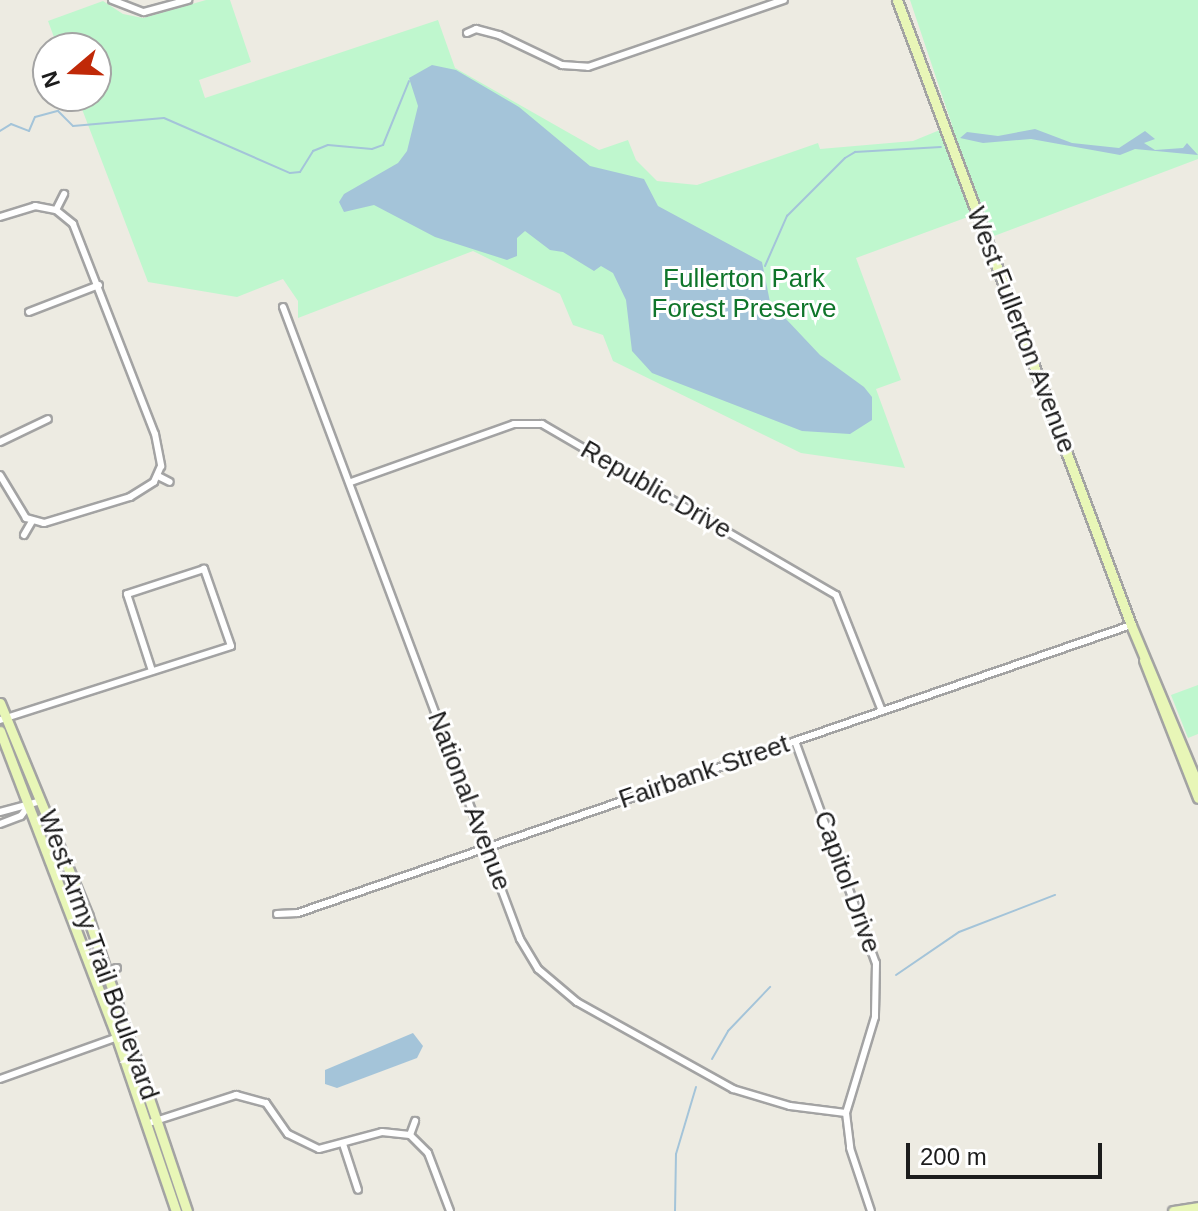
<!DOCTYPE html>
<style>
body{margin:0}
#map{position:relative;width:1198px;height:1211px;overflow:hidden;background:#edebe2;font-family:Helvetica,sans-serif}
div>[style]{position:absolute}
.park>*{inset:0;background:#bff7ce}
.water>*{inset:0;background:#a4c4d9}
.stream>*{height:2px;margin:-1px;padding:0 1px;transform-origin:1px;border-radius:1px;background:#a4c4d9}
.roads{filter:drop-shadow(2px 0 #a3a3a3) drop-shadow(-2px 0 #a3a3a3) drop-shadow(0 2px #a3a3a3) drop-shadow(0 -2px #a3a3a3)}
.street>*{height:6px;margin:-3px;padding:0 3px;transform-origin:3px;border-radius:3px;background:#fff}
.secondary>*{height:9px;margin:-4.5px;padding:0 4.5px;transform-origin:4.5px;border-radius:4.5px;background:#e8f6b7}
span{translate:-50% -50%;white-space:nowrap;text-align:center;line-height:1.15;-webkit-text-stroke:6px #fff;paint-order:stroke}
.park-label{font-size:26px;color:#0f752a}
.street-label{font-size:26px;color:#1c1c1c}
.north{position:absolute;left:32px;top:32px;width:80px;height:80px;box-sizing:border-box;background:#fff;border:2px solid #a4a4a4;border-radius:50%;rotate:251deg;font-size:22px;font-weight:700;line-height:32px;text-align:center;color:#1c1c1c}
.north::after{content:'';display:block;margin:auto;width:28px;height:36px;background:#c02908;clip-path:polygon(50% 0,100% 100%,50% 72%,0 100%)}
.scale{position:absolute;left:906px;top:1143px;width:196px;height:36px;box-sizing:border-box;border:4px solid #1c1c1c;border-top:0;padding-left:10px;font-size:24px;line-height:28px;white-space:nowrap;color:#1c1c1c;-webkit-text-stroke:6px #fff;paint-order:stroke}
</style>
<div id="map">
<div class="park">
<i style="clip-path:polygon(206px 0,230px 0,251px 62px,199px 80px,205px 98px,438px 20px,455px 68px,599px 150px,628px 140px,636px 160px,657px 181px,697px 185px,818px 143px,820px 149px,913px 141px,952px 125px,910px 0,1198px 0,1198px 159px,994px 236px,984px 211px,856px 258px,901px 380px,876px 389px,905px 468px,801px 453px,613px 361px,603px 335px,573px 325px,560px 294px,473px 251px,298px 318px,298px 301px,283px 279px,237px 297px,148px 282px,77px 96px,96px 96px,96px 48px,58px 48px,48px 21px,103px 1px,123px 14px,143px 18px)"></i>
<i style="clip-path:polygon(1198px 685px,1198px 734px,1188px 738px,1171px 695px)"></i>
</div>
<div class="water">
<i style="clip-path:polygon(432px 65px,456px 70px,519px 107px,590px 166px,644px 179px,658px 206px,762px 262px,770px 302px,820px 355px,864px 387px,872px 397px,872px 420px,850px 434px,802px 431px,652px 373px,632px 351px,626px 300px,613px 273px,601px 266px,594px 271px,563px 252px,550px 250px,525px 231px,517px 238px,517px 256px,507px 260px,435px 237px,374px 205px,344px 212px,339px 202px,344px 194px,398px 163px,407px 151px,418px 106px,409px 78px)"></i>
<i style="clip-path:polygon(1035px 129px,1072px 143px,1119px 148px,1145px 131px,1155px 139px,1144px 143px,1155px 150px,1183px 148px,1187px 143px,1198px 155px,1135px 149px,1120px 155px,1031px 139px,983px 143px,960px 138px,967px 132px,998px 136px)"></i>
<i style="clip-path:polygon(413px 1033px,423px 1046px,417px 1058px,337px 1088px,325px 1084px,325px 1070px)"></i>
</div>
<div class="stream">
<i style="left:0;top:131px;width:13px;rotate:-32deg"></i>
<i style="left:11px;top:124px;width:19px;rotate:21deg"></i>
<i style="left:29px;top:131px;width:15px;rotate:-67deg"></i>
<i style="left:35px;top:117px;width:24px;rotate:-15deg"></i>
<i style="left:58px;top:111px;width:21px;rotate:45deg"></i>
<i style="left:73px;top:126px;width:91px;rotate:-5deg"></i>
<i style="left:164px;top:118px;width:137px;rotate:23.6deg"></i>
<i style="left:290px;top:173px;width:10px;rotate:-6deg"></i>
<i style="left:300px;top:172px;width:25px;rotate:-58deg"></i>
<i style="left:313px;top:151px;width:16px;rotate:-22deg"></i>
<i style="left:328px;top:145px;width:44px;rotate:5.2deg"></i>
<i style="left:372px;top:149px;width:12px;rotate:-20deg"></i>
<i style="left:383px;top:145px;width:69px;rotate:-67.9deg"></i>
<i style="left:765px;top:266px;width:55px;rotate:-66.3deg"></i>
<i style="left:787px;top:216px;width:82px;rotate:-45deg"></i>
<i style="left:845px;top:158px;width:12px;rotate:-31deg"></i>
<i style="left:855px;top:152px;width:86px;rotate:-3.3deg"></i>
<i style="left:896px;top:975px;width:76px;rotate:-34.3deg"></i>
<i style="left:959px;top:932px;width:103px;rotate:-21.1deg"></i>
<i style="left:712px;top:1059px;width:32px;rotate:-60deg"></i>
<i style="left:728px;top:1031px;width:61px;rotate:-46.3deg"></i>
<i style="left:675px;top:1211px;width:57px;rotate:-89deg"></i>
<i style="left:676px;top:1154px;width:70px;rotate:-73.4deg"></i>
</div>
<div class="roads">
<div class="street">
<i style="left:112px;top:0;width:34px;rotate:21deg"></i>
<i style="left:144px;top:12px;width:46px;rotate:-15.3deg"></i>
<i style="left:467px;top:33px;width:10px;rotate:-24deg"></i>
<i style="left:476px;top:29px;width:24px;rotate:15deg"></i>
<i style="left:499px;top:35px;width:70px;rotate:25.5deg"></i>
<i style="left:562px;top:65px;width:26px;rotate:4deg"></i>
<i style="left:588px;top:67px;width:207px;rotate:-18.9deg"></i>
<i style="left:56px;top:210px;width:18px;rotate:-63deg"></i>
<i style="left:0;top:217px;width:37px;rotate:-17deg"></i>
<i style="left:35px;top:206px;width:21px;rotate:11deg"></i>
<i style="left:56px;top:210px;width:22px;rotate:39deg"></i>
<i style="left:73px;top:224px;width:225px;rotate:68.7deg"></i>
<i style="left:155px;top:434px;width:33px;rotate:79deg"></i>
<i style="left:161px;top:466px;width:17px;rotate:114deg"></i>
<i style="left:154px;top:482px;width:28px;rotate:148deg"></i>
<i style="left:130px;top:497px;width:90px;rotate:163.2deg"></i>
<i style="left:44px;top:523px;width:19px;rotate:-164deg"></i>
<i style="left:26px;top:518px;width:50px;rotate:-121.2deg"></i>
<i style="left:283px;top:307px;width:675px;rotate:69.44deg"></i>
<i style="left:520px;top:939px;width:35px;rotate:59deg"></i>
<i style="left:538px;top:969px;width:51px;rotate:40.2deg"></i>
<i style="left:577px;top:1002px;width:179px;rotate:29.1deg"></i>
<i style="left:733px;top:1089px;width:59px;rotate:16.6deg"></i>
<i style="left:790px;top:1106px;width:56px;rotate:7.1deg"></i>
<i style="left:29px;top:312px;width:75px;rotate:-21.1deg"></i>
<i style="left:0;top:442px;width:53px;rotate:-25.6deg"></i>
<i style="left:158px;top:476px;width:13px;rotate:27deg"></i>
<i style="left:351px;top:482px;width:173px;rotate:-19.6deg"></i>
<i style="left:514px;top:424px;width:28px"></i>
<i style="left:542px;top:424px;width:340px;rotate:30.2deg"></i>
<i style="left:836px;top:595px;width:125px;rotate:68.4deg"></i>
<i style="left:24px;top:535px;width:16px;rotate:-60deg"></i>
<i style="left:0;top:720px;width:6px;rotate:-18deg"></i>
<i style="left:6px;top:718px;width:236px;rotate:-17.7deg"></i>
<i style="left:231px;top:646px;width:82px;rotate:-109.3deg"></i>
<i style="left:204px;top:569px;width:81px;rotate:162deg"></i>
<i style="left:127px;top:594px;width:81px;rotate:72deg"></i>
<i style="left:795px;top:741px;width:236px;rotate:70deg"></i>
<i style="left:876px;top:963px;width:54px;rotate:91.1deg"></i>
<i style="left:875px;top:1017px;width:100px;rotate:106.8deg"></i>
<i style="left:846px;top:1113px;width:35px;rotate:83deg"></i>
<i style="left:850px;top:1148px;width:66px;rotate:71.6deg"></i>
<i style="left:0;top:812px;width:42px;rotate:-15deg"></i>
<i style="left:0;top:824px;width:22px;rotate:-21deg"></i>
<i style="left:21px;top:816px;width:14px;rotate:-54deg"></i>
<i style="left:277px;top:914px;width:21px;rotate:-3deg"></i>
<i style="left:298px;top:913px;width:881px;rotate:-19.07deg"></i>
<i style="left:94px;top:975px;width:24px;rotate:-17deg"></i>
<i style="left:0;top:1079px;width:137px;rotate:-19.6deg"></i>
<i style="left:146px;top:1124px;width:95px;rotate:-17.9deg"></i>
<i style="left:236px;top:1095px;width:31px;rotate:15deg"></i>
<i style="left:266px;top:1103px;width:38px;rotate:55deg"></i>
<i style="left:288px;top:1134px;width:34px;rotate:26deg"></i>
<i style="left:319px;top:1149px;width:65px;rotate:-15.1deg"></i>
<i style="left:382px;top:1132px;width:28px;rotate:6deg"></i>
<i style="left:410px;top:1135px;width:15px;rotate:-70deg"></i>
<i style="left:410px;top:1135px;width:25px;rotate:45deg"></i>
<i style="left:428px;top:1153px;width:62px;rotate:69.2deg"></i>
<i style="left:343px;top:1144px;width:48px;rotate:71.9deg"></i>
</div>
<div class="secondary">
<i style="left:897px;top:0;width:667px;rotate:69.47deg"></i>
<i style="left:1131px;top:625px;width:173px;rotate:67.3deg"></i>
<i style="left:1144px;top:660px;width:148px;rotate:68.6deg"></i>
<i style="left:0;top:703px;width:231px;rotate:67.6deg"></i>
<i style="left:88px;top:917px;width:310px;rotate:71.4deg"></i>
<i style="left:0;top:731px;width:329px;rotate:69.1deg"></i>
<i style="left:117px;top:1038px;width:183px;rotate:71.2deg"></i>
<i style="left:1173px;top:1211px;width:25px;rotate:-9deg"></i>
</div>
</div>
<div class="park-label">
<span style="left:744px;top:294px">Fullerton Park<br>Forest Preserve</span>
</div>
<div class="street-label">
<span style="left:1021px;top:330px;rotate:69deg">West Fullerton Avenue</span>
<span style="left:656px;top:490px;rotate:30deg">Republic Drive</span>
<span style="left:704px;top:772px;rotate:-19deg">Fairbank Street</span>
<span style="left:469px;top:801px;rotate:69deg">National Avenue</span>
<span style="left:847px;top:882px;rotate:70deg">Capitol Drive</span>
<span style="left:98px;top:955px;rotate:70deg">West Army Trail Boulevard</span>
</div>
<div class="north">N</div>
<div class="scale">200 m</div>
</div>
